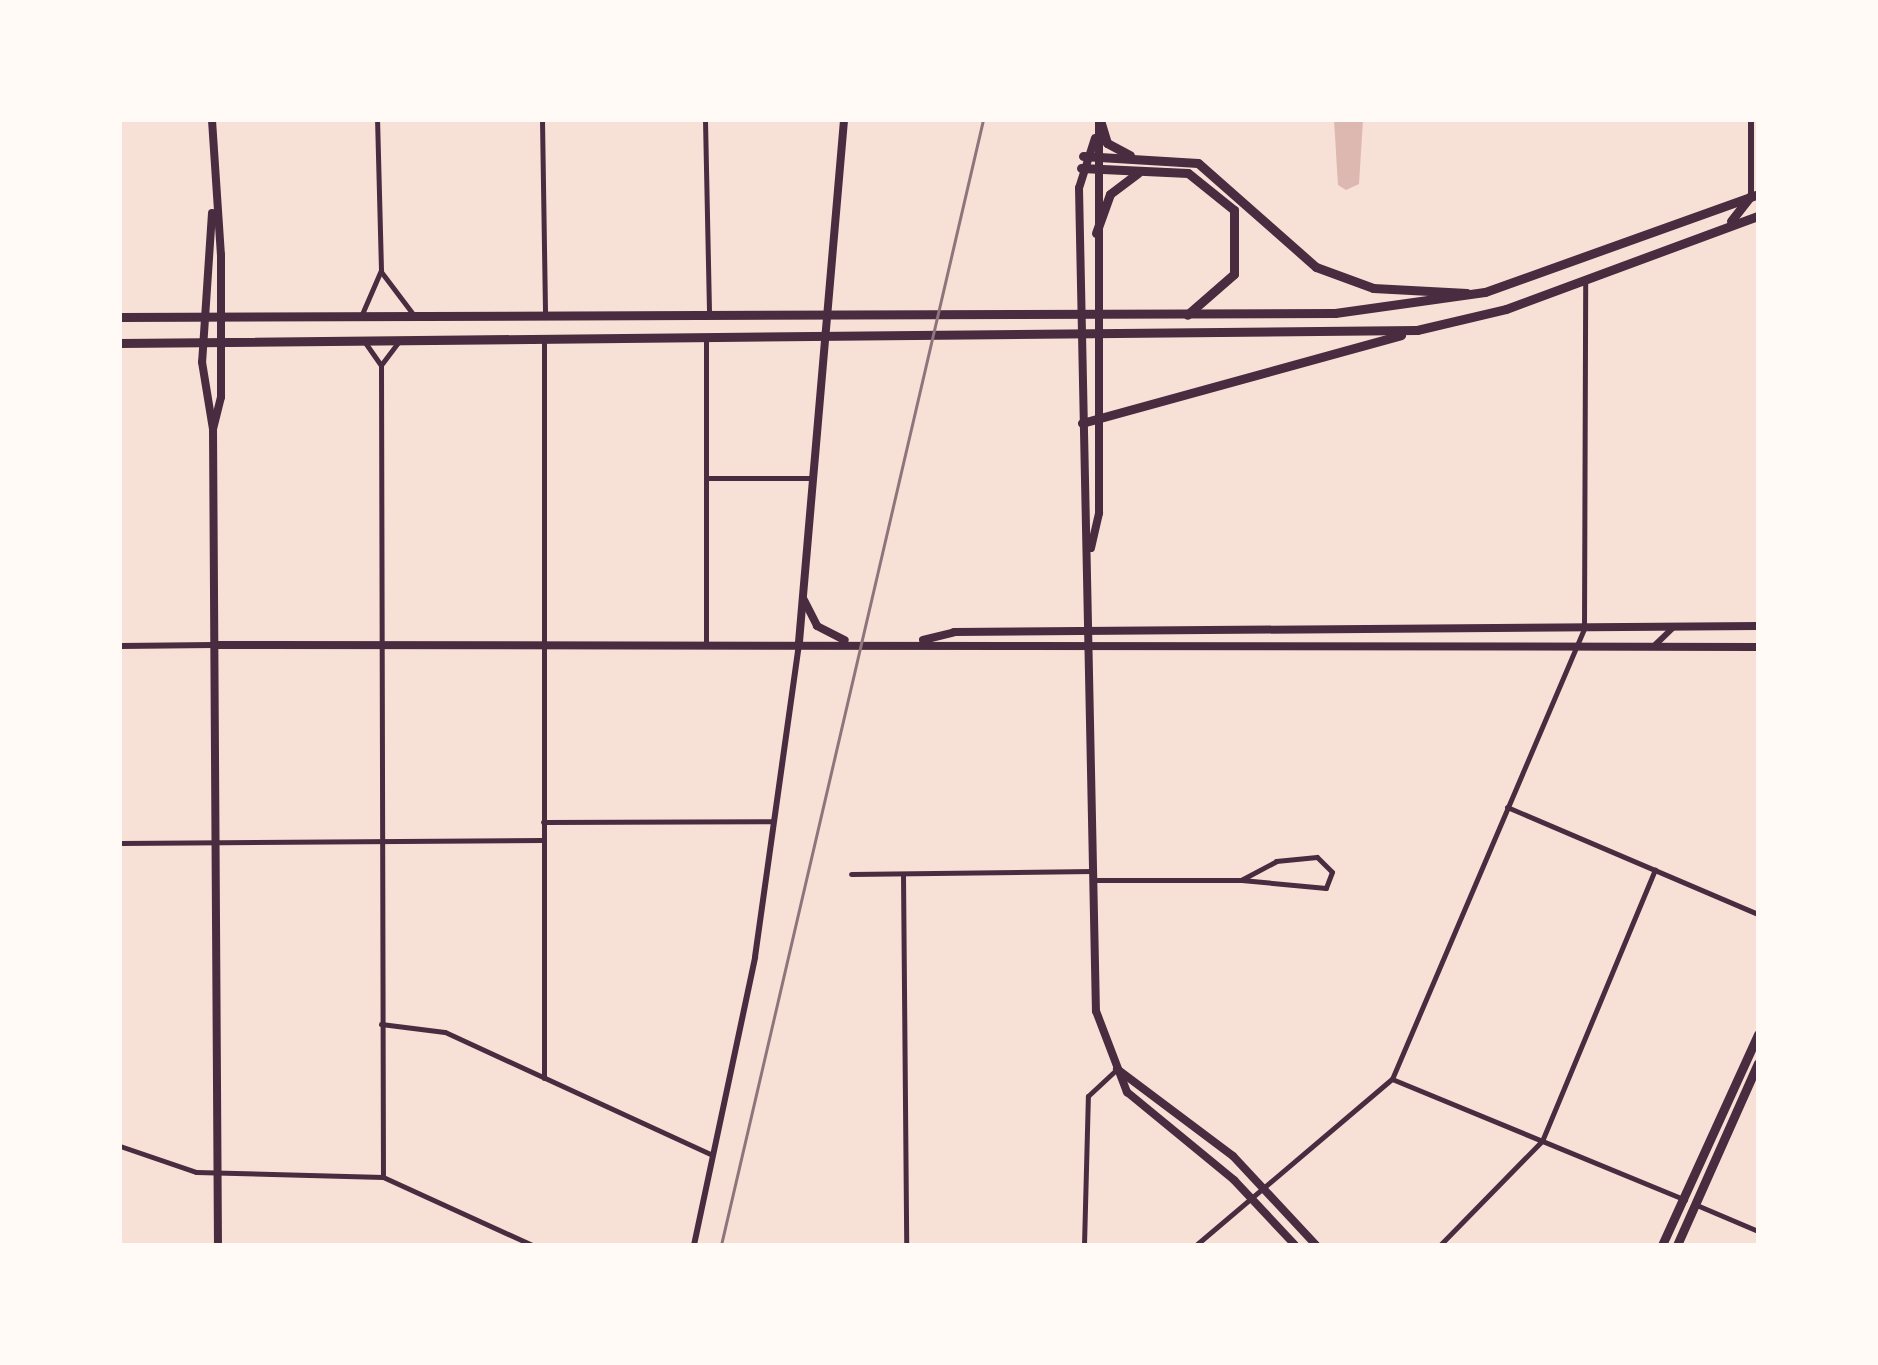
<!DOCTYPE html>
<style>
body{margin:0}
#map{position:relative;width:1878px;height:1365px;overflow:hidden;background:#f7e1d7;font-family:"Public Sans",sans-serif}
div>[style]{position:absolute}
.water>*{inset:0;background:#dcb8b0}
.minor>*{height:5px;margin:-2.5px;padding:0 2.5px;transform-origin:2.5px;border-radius:2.5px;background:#4a2c40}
.tertiary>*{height:6px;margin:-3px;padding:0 3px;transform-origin:3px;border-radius:3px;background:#4a2c40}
.secondary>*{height:8px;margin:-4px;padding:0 4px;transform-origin:4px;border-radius:4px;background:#4a2c40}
.primary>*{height:9px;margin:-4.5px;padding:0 4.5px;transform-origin:4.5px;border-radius:4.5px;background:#4a2c40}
.trunk>*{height:9px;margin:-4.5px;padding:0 4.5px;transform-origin:4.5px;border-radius:4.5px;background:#4a2c40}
.rail>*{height:2.5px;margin:-1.25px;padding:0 1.25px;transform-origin:1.25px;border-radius:1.25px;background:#8f747c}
span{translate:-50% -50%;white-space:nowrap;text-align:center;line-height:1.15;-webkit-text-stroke:10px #fffaf5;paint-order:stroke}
.frame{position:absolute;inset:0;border:122px solid #fffaf5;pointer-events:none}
</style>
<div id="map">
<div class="water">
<i style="clip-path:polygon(1334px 120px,1363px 120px,1359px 184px,1346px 190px,1338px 185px)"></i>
</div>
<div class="minor">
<i style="left:542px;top:120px;width:194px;rotate:89.1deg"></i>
<i style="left:705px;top:120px;width:194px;rotate:88.8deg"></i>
<i style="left:382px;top:273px;width:51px;rotate:52.9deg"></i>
<i style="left:362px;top:314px;width:48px;rotate:-66.6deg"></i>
<i style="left:381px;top:270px;width:150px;rotate:-91.5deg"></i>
<i style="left:364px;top:341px;width:29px;rotate:55deg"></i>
<i style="left:381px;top:365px;width:812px;rotate:89.86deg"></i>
<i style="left:544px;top:341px;width:737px;rotate:90deg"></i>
<i style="left:706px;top:341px;width:301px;rotate:90deg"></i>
<i style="left:381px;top:365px;width:31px;rotate:-53deg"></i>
<i style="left:707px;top:478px;width:107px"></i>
<i style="left:1507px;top:807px;width:273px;rotate:23.1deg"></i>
<i style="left:543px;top:822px;width:230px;rotate:-0.2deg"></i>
<i style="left:120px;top:843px;width:423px;rotate:-0.4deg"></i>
<i style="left:1317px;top:857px;width:21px;rotate:45deg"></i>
<i style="left:1332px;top:872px;width:17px;rotate:111deg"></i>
<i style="left:1326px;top:888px;width:85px;rotate:-174.6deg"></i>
<i style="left:1241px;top:880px;width:40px;rotate:-28deg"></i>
<i style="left:1276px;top:861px;width:41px;rotate:-5.6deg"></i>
<i style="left:851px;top:874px;width:242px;rotate:-0.7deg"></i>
<i style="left:903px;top:874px;width:371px;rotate:89.5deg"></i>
<i style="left:1095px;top:880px;width:146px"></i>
<i style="left:381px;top:1024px;width:64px;rotate:7.1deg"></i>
<i style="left:445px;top:1032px;width:292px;rotate:24.7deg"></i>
<i style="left:1392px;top:1079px;width:317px;rotate:22.4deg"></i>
<i style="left:120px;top:1146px;width:80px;rotate:18.9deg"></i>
<i style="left:196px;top:1172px;width:187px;rotate:1.5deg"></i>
<i style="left:383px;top:1177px;width:164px;rotate:24.5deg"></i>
<i style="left:1699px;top:1206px;width:64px;rotate:23deg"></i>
<i style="left:1084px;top:1245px;width:149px;rotate:-88.5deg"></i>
<i style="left:1088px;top:1096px;width:40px;rotate:-43deg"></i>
<i style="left:1196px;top:1245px;width:257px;rotate:-40.3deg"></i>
<i style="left:1392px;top:1079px;width:490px;rotate:-66.9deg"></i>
<i style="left:1584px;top:628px;width:347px;rotate:-89.8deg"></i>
<i style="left:1440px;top:1245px;width:146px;rotate:-45.6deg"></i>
<i style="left:1542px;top:1141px;width:294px;rotate:-67.4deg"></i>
</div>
<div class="tertiary">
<i style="left:1751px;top:120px;width:75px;rotate:90deg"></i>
<i style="left:120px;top:646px;width:94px;rotate:-0.6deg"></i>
<i style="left:1653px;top:647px;width:29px;rotate:-44deg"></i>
<i style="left:694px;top:1245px;width:294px;rotate:-78deg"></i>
<i style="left:755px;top:957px;width:318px;rotate:-82deg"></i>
</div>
<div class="secondary">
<i style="left:212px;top:120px;width:135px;rotate:86.2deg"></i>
<i style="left:221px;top:255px;width:142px;rotate:90deg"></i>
<i style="left:221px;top:397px;width:33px;rotate:104deg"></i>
<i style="left:213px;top:429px;width:816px;rotate:89.65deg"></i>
<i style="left:1095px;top:138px;width:52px;rotate:107.7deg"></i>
<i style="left:1079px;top:188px;width:823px;rotate:88.82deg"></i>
<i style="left:1096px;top:1011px;width:87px;rotate:69.1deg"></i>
<i style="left:1127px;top:1092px;width:139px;rotate:39.4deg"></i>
<i style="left:1234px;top:1180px;width:89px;rotate:46.8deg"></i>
<i style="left:212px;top:213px;width:149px;rotate:93.8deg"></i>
<i style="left:202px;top:362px;width:68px;rotate:80.7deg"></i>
<i style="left:1091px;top:548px;width:36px;rotate:-77deg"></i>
<i style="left:1099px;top:513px;width:393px;rotate:-90deg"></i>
<i style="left:804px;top:600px;width:29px;rotate:63deg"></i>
<i style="left:817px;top:626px;width:31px;rotate:27deg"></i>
<i style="left:923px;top:640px;width:32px;rotate:-14deg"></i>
<i style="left:954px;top:632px;width:804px;rotate:-0.43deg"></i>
<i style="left:799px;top:642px;width:524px;rotate:-85.07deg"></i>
<i style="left:214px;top:645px;width:1544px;rotate:0.07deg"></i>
<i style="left:1117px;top:1069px;width:145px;rotate:36.9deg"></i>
<i style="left:1233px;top:1156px;width:122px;rotate:47deg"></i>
</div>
<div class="primary">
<i style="left:1662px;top:1245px;width:232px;rotate:-65.5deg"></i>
<i style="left:1677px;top:1245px;width:199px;rotate:-66deg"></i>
</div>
<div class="trunk">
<i style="left:1100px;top:120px;width:24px;rotate:73deg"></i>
<i style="left:1107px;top:143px;width:26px;rotate:28deg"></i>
<i style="left:1083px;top:156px;width:115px;rotate:3.5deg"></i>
<i style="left:1198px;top:163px;width:157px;rotate:41.4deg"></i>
<i style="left:1316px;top:267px;width:61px;rotate:20.2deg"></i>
<i style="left:1373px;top:288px;width:94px;rotate:3deg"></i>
<i style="left:1081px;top:168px;width:107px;rotate:2.7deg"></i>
<i style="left:1188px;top:173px;width:59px;rotate:38.8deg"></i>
<i style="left:1234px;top:210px;width:64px;rotate:90deg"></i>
<i style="left:1234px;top:274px;width:62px;rotate:138.9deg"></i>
<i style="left:1731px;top:221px;width:33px;rotate:-52deg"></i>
<i style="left:1096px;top:233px;width:41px;rotate:-70.3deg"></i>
<i style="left:1110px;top:194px;width:35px;rotate:-37deg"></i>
<i style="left:120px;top:317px;width:1215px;rotate:-0.19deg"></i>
<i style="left:1335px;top:313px;width:151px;rotate:-8deg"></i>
<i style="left:1485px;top:292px;width:290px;rotate:-19.7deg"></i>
<i style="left:120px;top:343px;width:1297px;rotate:-0.57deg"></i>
<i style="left:1417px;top:330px;width:91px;rotate:-13.3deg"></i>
<i style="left:1506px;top:309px;width:269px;rotate:-20.3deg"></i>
<i style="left:1082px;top:423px;width:331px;rotate:-15.4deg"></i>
</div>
<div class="rail">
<i style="left:721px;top:1245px;width:1155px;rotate:-76.89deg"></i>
</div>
<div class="frame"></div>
</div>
